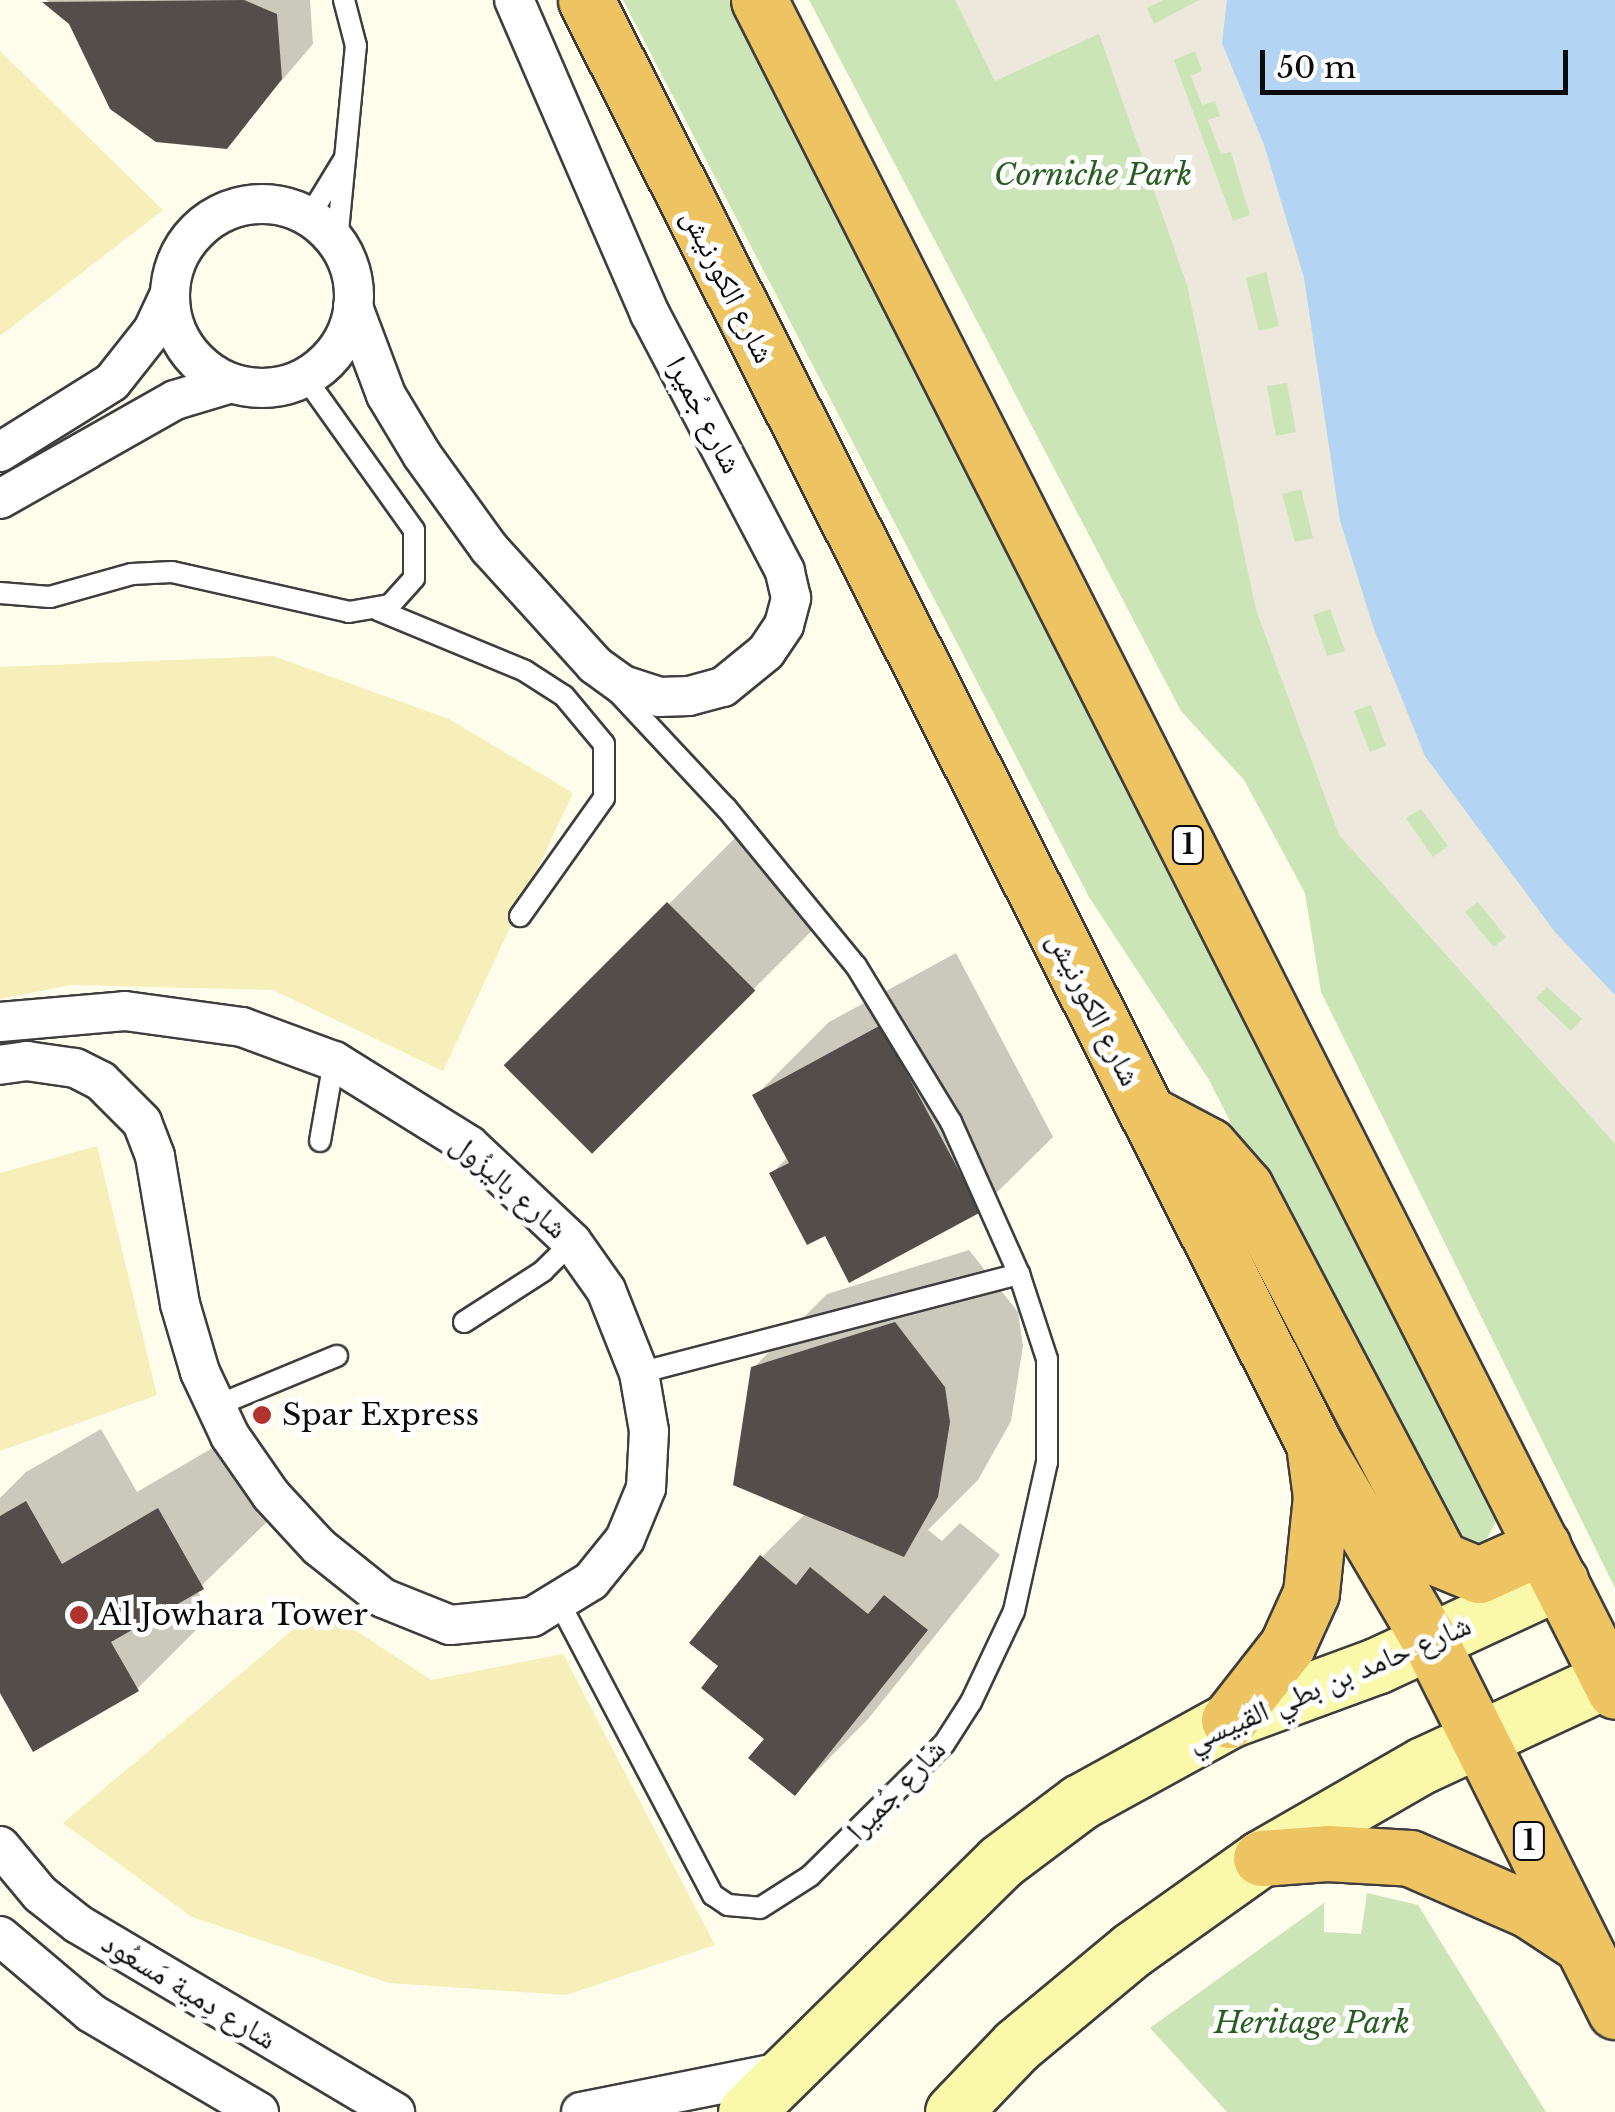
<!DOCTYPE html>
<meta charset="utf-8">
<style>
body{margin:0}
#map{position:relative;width:1615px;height:2112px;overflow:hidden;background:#fefceb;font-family:"Libre Baskerville","Noto Naskh Arabic",serif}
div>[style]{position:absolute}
.green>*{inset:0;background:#cbe5b7}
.sand>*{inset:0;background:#f6efba}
.plaza>*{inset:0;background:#ece9dc}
.water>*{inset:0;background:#b3d4f2}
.shadow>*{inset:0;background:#0003;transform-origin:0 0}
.building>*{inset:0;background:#534e49;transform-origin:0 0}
.roads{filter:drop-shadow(2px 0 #3e3e3e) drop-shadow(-2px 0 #3e3e3e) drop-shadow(0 2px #3e3e3e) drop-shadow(0 -2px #3e3e3e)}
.service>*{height:20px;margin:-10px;padding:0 10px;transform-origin:10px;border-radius:10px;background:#fff}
.minor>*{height:38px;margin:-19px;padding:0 19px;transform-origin:19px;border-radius:19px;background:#fff}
.minor>.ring{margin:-19px;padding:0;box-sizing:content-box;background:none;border:38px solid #fff;border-radius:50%}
.secondary>*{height:55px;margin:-27.5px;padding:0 27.5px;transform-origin:27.5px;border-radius:27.5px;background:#faf9aa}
.trunk>*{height:55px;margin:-27.5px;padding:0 27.5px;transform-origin:27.5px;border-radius:27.5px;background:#eec462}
.dots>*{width:28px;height:28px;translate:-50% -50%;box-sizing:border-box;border:5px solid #fff;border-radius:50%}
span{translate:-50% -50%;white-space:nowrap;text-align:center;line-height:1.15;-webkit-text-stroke:10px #fff;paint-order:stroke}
.shield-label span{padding:2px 8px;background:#fff;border:2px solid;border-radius:8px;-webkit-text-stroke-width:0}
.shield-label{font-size:28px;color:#0b0b0b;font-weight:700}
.park-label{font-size:30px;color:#275e20;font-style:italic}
.street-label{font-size:30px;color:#0b0b0b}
.poi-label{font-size:30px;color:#0b0b0b}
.left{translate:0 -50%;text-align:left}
.scale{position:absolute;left:1260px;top:50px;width:308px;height:45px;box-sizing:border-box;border:5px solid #0b0b0b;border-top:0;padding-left:12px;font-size:30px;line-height:35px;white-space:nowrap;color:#0b0b0b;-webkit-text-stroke:8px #fff;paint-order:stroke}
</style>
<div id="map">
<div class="green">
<i style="clip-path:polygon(623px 0,729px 0,1498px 1518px,1479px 1553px,1447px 1546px,1209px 1080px,1089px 897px)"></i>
<i style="clip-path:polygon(809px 0,1227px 0,1222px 43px,1555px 932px,1615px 995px,1615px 1588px,1321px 992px,1305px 893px,1244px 780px,1181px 711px)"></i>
<i style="clip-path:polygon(1367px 1893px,1418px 1905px,1546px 2112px,1227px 2112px,1150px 2028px,1324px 1903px,1324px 1932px,1361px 1934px)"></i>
</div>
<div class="sand">
<i style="clip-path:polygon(0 51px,163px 210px,0 336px)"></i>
<i style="clip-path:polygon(273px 656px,449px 719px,573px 793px,443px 1071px,273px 990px,71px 985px,0 999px,0 667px)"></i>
<i style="clip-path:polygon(97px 1146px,157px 1395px,0 1451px,0 1173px)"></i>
<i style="clip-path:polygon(320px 1607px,431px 1680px,563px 1654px,715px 1945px,566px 1995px,389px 1983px,192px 1917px,63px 1823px)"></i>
</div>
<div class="plaza">
<i style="clip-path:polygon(evenodd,955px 0,1163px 0,1147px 8px,1154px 24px,1199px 0,1227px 0,1222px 43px,1264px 145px,1304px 277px,1340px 520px,1374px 629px,1425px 756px,1555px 932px,1615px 995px,1615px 1144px,1339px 835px,1256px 610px,1187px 285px,1099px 34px,995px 81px,955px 0,1195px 51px,1202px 71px,1191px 76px,1202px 105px,1215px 101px,1220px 116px,1208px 120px,1221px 154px,1231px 152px,1250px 215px,1233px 221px,1174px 60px,1195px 51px,955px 0,1266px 272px,1279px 326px,1259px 331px,1246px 278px,1266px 272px,955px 0,1287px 383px,1296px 432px,1276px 436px,1267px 386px,1287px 383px,955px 0,1301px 489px,1313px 538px,1295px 542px,1282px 494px,1301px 489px,955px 0,1330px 609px,1345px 651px,1327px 656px,1313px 615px,1330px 609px,955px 0,1371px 705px,1386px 746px,1370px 752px,1354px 711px,1371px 705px,955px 0,1421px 809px,1448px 846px,1433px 857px,1406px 818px,1421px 809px,955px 0,1478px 902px,1506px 937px,1494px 947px,1465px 912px,1478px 902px,955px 0,1547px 987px,1582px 1019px,1571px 1031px,1536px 998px,1547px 987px)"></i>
</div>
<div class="water">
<i style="clip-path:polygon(1227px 0,1615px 0,1615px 995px,1555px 932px,1425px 756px,1374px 629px,1340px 520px,1304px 277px,1264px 145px,1222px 43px)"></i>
</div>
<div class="shadow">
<i style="clip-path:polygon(46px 0,310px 0,313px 44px,226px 146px)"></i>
<i style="left:743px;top:830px;width:120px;height:333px;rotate:45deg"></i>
<i style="clip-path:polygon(956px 953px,1053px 1137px,979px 1210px,826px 1233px,772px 1173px,788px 1157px,755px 1096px,829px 1022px)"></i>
<i style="clip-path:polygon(969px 1250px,1018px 1312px,1023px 1346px,1011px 1421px,978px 1480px,928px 1530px,942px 1541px,960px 1523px,1000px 1555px,868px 1719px,795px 1793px,722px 1666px,762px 1557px,806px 1513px,753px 1368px,827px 1294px)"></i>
<i style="clip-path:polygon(101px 1429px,137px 1492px,233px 1436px,276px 1513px,197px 1590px,211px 1615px,137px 1689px,0 1688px,0 1498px,26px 1472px)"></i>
</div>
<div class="building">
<i style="clip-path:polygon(244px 0,277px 14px,282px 79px,227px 149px,156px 142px,110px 109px,69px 24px,42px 2px)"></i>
<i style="left:667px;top:902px;width:125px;height:231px;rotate:45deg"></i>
<i style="clip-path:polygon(881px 1025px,981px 1212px,849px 1283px,825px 1236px,807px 1245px,769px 1173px,789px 1163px,752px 1095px)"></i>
<i style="clip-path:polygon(895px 1322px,945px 1387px,950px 1422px,938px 1497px,904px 1557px,733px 1485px,751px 1367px)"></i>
<i style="clip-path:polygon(26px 1501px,62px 1564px,158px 1508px,204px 1589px,111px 1642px,139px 1691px,33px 1752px,0 1693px,0 1516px)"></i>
<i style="clip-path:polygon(760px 1555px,796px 1585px,810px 1567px,868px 1614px,884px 1595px,928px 1630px,795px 1796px,748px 1758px,764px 1739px,701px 1688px,718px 1666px,689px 1643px)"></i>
</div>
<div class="roads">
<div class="service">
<i style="left:309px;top:217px;width:69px;rotate:-58.6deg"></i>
<i style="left:337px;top:242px;width:197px;rotate:-84.5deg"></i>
<i style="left:356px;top:46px;width:48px;rotate:-104.6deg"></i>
<i style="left:0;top:593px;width:50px;rotate:4.6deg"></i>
<i style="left:50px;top:597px;width:85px;rotate:-15.7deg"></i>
<i style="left:132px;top:574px;width:40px;rotate:-2.9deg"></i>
<i style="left:172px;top:572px;width:181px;rotate:12.7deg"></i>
<i style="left:349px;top:612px;width:42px;rotate:-9.7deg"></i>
<i style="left:390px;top:605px;width:36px;rotate:-48deg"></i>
<i style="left:414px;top:578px;width:48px;rotate:-90deg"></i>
<i style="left:414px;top:530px;width:188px;rotate:-125.5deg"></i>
<i style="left:378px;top:610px;width:159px;rotate:22.5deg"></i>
<i style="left:525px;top:671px;width:46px;rotate:32.7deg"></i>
<i style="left:564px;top:696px;width:62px;rotate:50.2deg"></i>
<i style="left:604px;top:744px;width:54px;rotate:90deg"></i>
<i style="left:604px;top:798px;width:145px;rotate:125.4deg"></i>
<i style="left:320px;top:1141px;width:81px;rotate:-80.1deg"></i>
<i style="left:464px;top:1322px;width:94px;rotate:-32.8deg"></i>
<i style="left:543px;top:1271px;width:41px;rotate:-45deg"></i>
<i style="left:639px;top:1373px;width:393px;rotate:-14.6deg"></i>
<i style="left:216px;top:1406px;width:131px;rotate:-22.5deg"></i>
<i style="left:559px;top:1602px;width:331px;rotate:62.3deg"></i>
<i style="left:713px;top:1895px;width:18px;rotate:34deg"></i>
<i style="left:728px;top:1905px;width:32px;rotate:5deg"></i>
<i style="left:760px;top:1908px;width:59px;rotate:-32.6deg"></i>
<i style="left:810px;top:1876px;width:188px;rotate:-44.6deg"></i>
<i style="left:944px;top:1744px;width:50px;rotate:-57.3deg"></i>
<i style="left:971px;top:1702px;width:101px;rotate:-64.7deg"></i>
<i style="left:1014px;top:1611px;width:153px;rotate:-77.5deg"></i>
<i style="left:1047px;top:1462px;width:103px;rotate:-90deg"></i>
<i style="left:1047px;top:1359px;width:89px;rotate:-108.2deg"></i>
<i style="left:1019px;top:1274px;width:167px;rotate:-114.1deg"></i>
<i style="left:951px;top:1122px;width:183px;rotate:-121.3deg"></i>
<i style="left:856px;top:966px;width:205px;rotate:-129.4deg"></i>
<i style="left:726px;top:808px;width:168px;rotate:-133.1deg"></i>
</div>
<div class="minor">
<i class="ring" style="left:170px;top:204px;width:146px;height:146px"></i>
<i style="left:353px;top:307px;width:94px;rotate:69.4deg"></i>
<i style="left:386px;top:395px;width:70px;rotate:59deg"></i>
<i style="left:422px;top:455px;width:115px;rotate:54.2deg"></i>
<i style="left:489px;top:548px;width:158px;rotate:47.8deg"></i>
<i style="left:595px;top:665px;width:34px;rotate:36deg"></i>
<i style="left:623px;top:685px;width:38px;rotate:18deg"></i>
<i style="left:659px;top:697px;width:30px;rotate:-2deg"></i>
<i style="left:689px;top:696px;width:35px;rotate:-15deg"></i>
<i style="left:723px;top:687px;width:55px;rotate:-39.1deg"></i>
<i style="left:766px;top:652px;width:32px;rotate:-56deg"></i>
<i style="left:784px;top:625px;width:28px;rotate:-75deg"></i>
<i style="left:791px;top:598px;width:28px;rotate:-103deg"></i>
<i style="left:785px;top:571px;width:290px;rotate:-117.7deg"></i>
<i style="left:650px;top:314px;width:342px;rotate:-113.4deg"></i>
<i style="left:0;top:452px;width:132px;rotate:-32deg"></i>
<i style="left:112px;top:382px;width:66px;rotate:-51.7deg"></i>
<i style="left:153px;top:330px;width:40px;rotate:-65deg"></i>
<i style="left:0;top:499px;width:201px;rotate:-29.5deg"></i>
<i style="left:175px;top:400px;width:59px;rotate:-16.6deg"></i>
<i style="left:0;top:1022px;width:125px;rotate:-5deg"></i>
<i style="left:125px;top:1011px;width:118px;rotate:7.8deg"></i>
<i style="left:242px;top:1027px;width:98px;rotate:20.3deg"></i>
<i style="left:334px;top:1061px;width:159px;rotate:31.9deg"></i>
<i style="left:469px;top:1145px;width:141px;rotate:43.3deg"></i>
<i style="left:572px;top:1242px;width:59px;rotate:54.7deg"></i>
<i style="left:606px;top:1290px;width:89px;rotate:68.3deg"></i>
<i style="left:639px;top:1373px;width:59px;rotate:80.2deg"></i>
<i style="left:649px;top:1431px;width:57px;rotate:93deg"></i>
<i style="left:646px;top:1488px;width:55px;rotate:112.4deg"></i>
<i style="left:625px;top:1539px;width:54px;rotate:129deg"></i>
<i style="left:591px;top:1581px;width:69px;rotate:148.6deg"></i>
<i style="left:532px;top:1617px;width:82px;rotate:174.4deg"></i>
<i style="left:450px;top:1625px;width:72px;rotate:-158.1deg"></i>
<i style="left:383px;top:1598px;width:82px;rotate:-141.4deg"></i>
<i style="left:319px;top:1547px;width:71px;rotate:-132.7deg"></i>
<i style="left:271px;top:1495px;width:72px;rotate:-124.8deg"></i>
<i style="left:230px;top:1436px;width:71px;rotate:-115.1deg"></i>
<i style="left:200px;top:1372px;width:71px;rotate:-106.4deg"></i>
<i style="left:180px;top:1304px;width:150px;rotate:-99.6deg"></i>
<i style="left:155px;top:1156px;width:36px;rotate:-111deg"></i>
<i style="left:142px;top:1122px;width:58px;rotate:-135deg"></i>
<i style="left:101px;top:1081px;width:29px;rotate:-153deg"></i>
<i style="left:75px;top:1068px;width:49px;rotate:-171.7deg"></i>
<i style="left:27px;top:1061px;width:27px;rotate:172deg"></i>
<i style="left:0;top:1846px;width:62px;rotate:50.2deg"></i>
<i style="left:40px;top:1894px;width:48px;rotate:38.3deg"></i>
<i style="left:78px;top:1924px;width:369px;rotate:30.7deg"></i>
<i style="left:0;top:1936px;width:119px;rotate:40.2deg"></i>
<i style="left:91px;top:2013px;width:195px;rotate:30.5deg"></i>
<i style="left:581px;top:2112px;width:210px;rotate:-11.3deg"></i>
</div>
<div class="secondary">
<i style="left:746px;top:2112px;width:356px;rotate:-44.5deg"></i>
<i style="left:1000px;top:1862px;width:100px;rotate:-36.9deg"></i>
<i style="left:1080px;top:1802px;width:170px;rotate:-28.8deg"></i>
<i style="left:1229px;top:1720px;width:157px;rotate:-20.2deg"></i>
<i style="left:1376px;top:1666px;width:203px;rotate:-24.8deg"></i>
<i style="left:953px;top:2112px;width:91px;rotate:-46.3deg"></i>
<i style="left:1016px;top:2046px;width:152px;rotate:-39.7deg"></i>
<i style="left:1133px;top:1949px;width:157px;rotate:-35.4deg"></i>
<i style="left:1261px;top:1858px;width:187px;rotate:-29.9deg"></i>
<i style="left:1423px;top:1765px;width:204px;rotate:-24.9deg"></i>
</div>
<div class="trunk">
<i style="left:586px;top:0;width:1617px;rotate:63.24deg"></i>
<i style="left:1314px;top:1444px;width:229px;rotate:59.5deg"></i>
<i style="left:1430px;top:1641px;width:414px;rotate:63.4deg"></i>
<i style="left:759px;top:0;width:1895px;rotate:63.15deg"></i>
<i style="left:1147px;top:1113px;width:70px;rotate:28deg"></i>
<i style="left:1209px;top:1146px;width:55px;rotate:48.7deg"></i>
<i style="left:1245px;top:1187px;width:420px;rotate:62.3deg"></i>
<i style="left:1440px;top:1559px;width:42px;rotate:22.3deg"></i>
<i style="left:1479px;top:1575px;width:70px;rotate:-24.4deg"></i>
<i style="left:1229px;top:1720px;width:94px;rotate:-51.9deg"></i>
<i style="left:1287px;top:1646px;width:58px;rotate:-65.6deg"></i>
<i style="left:1311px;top:1593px;width:97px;rotate:-84.1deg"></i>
<i style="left:1321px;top:1497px;width:45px;rotate:-97.6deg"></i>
<i style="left:1261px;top:1858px;width:66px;rotate:-4.3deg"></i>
<i style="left:1327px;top:1853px;width:83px;rotate:3.4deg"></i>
<i style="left:1410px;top:1858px;width:130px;rotate:23.6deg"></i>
<i style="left:1529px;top:1910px;width:60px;rotate:33.4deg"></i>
</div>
</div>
<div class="dots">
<i style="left:262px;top:1415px;background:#b2332d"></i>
<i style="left:79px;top:1615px;background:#b2332d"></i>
</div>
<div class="shield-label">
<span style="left:1188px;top:845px">1</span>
<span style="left:1529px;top:1841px">1</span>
</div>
<div class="park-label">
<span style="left:1093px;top:175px">Corniche Park</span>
<span style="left:1312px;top:2023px">Heritage Park</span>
</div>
<div class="street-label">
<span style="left:728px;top:286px;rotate:63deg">شارع الكورنيش</span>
<span style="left:704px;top:415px;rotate:62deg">شارع جُميرا</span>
<span style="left:1094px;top:1009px;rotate:63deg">شارع الكورنيش</span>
<span style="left:509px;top:1186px;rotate:41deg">شارع باليزُول</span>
<span style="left:1329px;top:1683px;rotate:-23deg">شارع حامد بن بطي القبيسي</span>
<span style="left:896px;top:1790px;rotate:-46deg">شارع جُميرا</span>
<span style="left:189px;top:1991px;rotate:31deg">شارع دِمية مَسعُود</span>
</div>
<div class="poi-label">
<span class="left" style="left:282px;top:1415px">Spar Express</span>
<span class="left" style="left:99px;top:1615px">Al Jowhara Tower</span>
</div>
<div class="scale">50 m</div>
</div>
